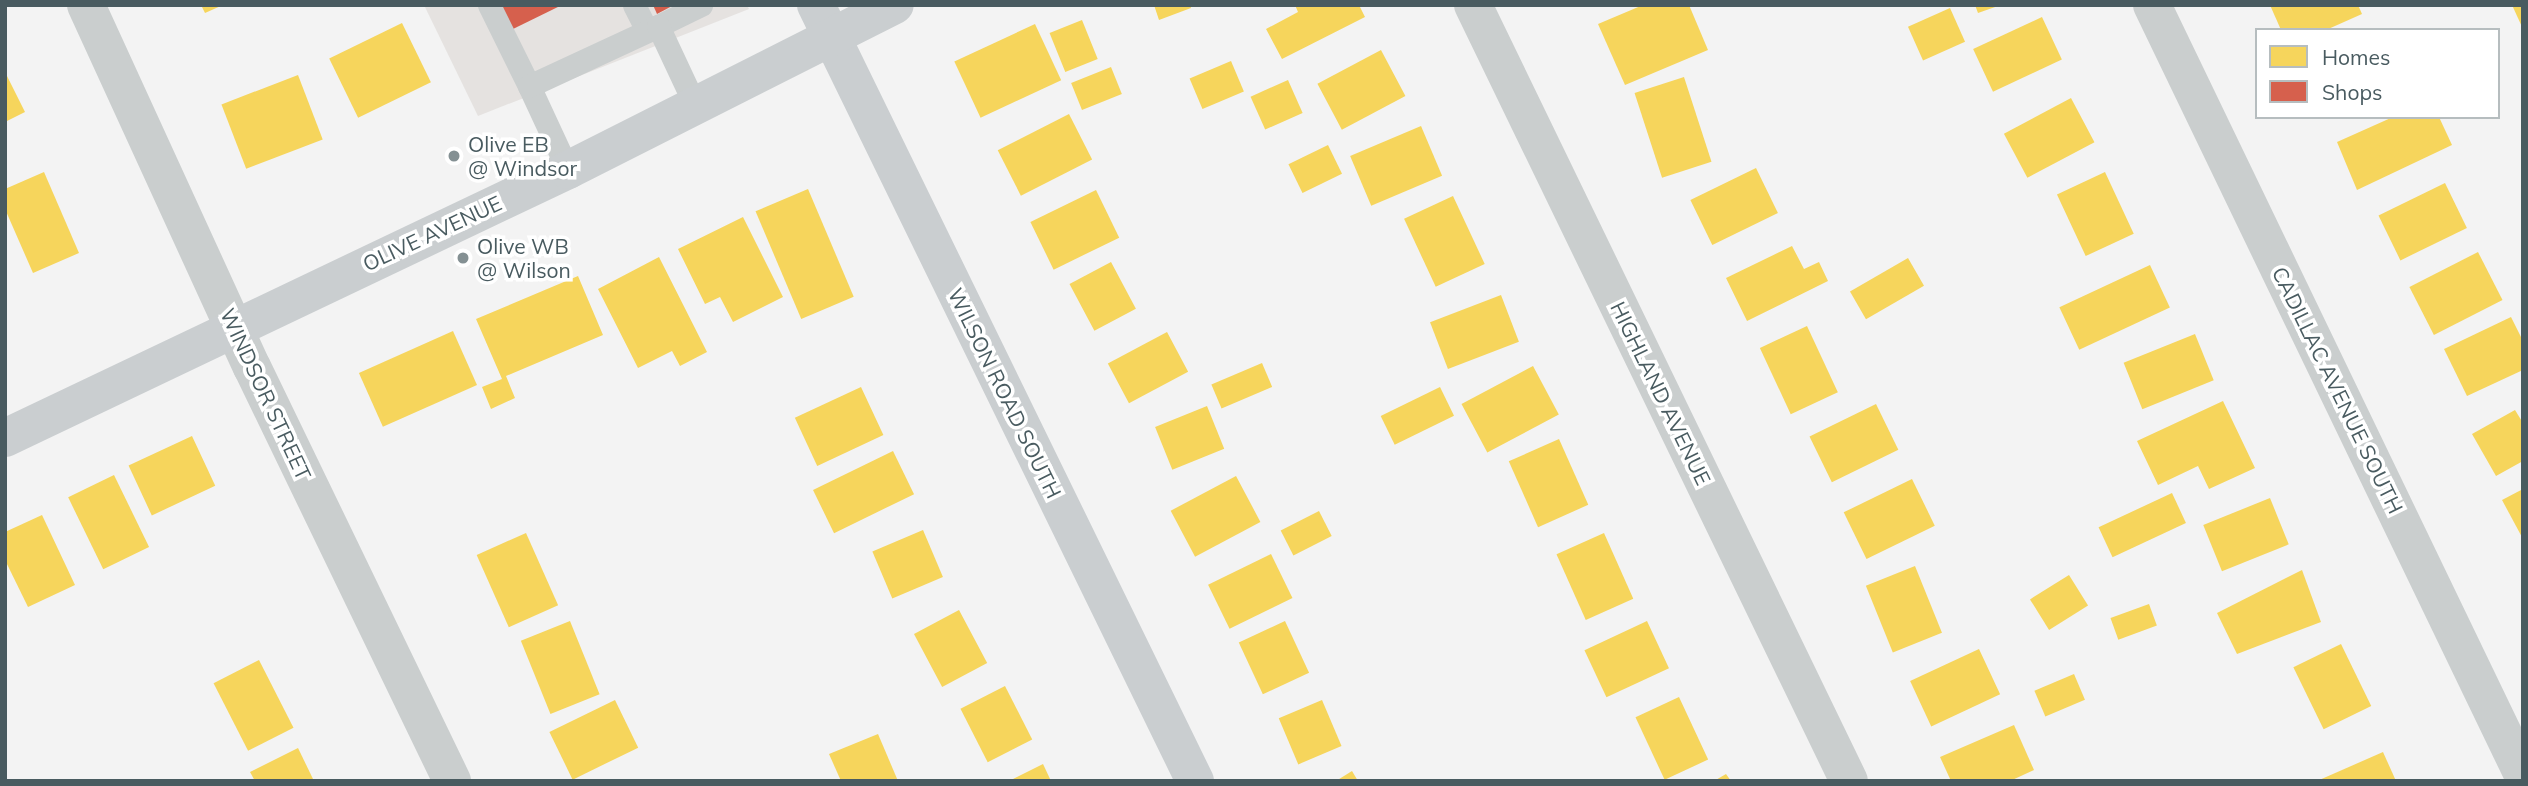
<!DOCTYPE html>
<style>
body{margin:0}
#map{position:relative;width:2528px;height:786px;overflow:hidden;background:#f3f3f3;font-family:Mulish,sans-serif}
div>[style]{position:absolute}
.commercial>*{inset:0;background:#e5e2e0}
.homes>*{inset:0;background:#f6d55c;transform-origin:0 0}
.shops>*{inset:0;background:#d6604d}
.service>*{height:23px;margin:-11.5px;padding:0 11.5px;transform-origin:11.5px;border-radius:11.5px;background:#cacece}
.minor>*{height:38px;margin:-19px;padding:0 19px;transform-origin:19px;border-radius:19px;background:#cacece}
.secondary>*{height:38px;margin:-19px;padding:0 19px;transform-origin:19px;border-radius:19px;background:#caced0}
.dots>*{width:19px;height:19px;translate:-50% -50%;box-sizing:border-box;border:4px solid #fff;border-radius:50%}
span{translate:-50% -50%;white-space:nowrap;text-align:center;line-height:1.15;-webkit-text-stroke:7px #fff;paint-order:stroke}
.poi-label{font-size:21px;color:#495b60}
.left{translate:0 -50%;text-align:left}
.street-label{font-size:21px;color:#495b60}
.frame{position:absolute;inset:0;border:7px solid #495b60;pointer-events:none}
.legend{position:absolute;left:2255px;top:28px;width:245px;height:91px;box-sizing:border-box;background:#fff;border:2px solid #b6bdbf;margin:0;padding:9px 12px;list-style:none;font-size:21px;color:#495b60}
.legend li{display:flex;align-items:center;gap:14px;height:35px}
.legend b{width:35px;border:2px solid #b6bdbf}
</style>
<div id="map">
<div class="commercial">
<i style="clip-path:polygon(424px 5px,747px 5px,749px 9px,478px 116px)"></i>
</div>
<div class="homes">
<i style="clip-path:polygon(201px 5px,223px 5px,205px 13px)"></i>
<i style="clip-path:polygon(1154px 5px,1190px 5px,1191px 8px,1159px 20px)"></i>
<i style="clip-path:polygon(1295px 5px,1359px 5px,1365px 17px,1282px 59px,1266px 29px,1298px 12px)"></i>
<i style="clip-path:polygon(1643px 5px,1689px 5px,1708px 50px,1625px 85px,1598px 24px)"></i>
<i style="clip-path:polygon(1975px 5px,1998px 5px,1998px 6px,1978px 13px)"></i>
<i style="clip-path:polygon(2270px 5px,2358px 5px,2362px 14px,2326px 30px,2281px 30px)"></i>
<i style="clip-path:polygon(2512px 5px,2523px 5px,2523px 29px)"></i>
<i style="left:1950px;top:8px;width:37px;height:46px;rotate:66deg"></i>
<i style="left:2042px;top:17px;width:47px;height:76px;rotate:65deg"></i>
<i style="left:1082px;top:20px;width:42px;height:35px;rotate:68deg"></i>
<i style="left:402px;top:23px;width:66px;height:81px;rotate:64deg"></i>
<i style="left:1035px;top:24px;width:62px;height:89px;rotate:65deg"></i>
<i style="left:1381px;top:50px;width:52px;height:72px;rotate:62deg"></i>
<i style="left:1231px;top:61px;width:33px;height:45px;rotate:67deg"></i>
<i style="left:1111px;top:67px;width:29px;height:43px;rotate:68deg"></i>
<i style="clip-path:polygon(5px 72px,25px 112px,5px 122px)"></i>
<i style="left:298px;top:75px;width:69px;height:82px;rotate:69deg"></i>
<i style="left:1684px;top:77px;width:89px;height:52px;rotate:72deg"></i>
<i style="left:1288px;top:80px;width:36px;height:41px;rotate:66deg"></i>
<i style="left:2071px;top:98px;width:50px;height:76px;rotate:62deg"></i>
<i style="left:1069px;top:114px;width:51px;height:80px;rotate:63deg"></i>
<i style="clip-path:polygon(2393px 117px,2439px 117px,2452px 145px,2357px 190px,2337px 142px)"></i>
<i style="left:1421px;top:126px;width:54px;height:77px;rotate:67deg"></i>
<i style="left:1328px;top:145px;width:32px;height:44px;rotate:64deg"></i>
<i style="left:1756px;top:168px;width:50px;height:73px;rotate:64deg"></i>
<i style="clip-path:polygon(44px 172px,79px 253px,33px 273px,5px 209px,5px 189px)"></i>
<i style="left:2105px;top:172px;width:68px;height:53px;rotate:65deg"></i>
<i style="left:2445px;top:183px;width:50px;height:74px;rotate:64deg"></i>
<i style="left:808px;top:189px;width:117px;height:57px;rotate:67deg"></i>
<i style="left:1096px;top:190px;width:53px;height:73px;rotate:64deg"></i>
<i style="left:1453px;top:196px;width:75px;height:54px;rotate:65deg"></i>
<i style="clip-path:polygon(743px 217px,783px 297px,733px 322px,720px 297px,705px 304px,678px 249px)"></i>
<i style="clip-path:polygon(1792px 246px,1804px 269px,1819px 262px,1828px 281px,1747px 321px,1726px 278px)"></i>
<i style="left:2478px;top:252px;width:54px;height:77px;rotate:63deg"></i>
<i style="clip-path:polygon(659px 257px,707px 352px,680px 366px,672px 351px,638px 368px,598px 289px)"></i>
<i style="left:1908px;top:258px;width:32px;height:67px;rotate:60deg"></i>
<i style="left:1111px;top:262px;width:53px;height:47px;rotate:62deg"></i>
<i style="left:2150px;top:265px;width:47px;height:100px;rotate:65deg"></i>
<i style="clip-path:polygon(578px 276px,603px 335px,506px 376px,515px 398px,491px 409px,482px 387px,502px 379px,476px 319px)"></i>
<i style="left:1501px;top:295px;width:50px;height:76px;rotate:69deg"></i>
<i style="clip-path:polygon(2511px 317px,2523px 341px,2523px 370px,2467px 396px,2444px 349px)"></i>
<i style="left:1807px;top:326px;width:73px;height:52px;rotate:65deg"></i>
<i style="left:453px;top:331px;width:59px;height:103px;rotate:66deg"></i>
<i style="left:1167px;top:332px;width:45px;height:67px;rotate:62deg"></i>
<i style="left:2195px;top:334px;width:50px;height:77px;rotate:68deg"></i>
<i style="left:1262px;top:363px;width:26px;height:55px;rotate:67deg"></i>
<i style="left:1533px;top:366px;width:55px;height:81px;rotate:62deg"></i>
<i style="left:861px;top:387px;width:53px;height:73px;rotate:65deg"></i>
<i style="left:1440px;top:387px;width:32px;height:66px;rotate:64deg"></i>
<i style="clip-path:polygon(2223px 401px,2255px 468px,2209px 489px,2198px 466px,2158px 485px,2137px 441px)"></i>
<i style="left:1876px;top:404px;width:51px;height:74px;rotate:64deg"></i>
<i style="left:1207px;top:406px;width:46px;height:56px;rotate:68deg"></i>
<i style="clip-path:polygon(2515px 410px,2523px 423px,2523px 461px,2496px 476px,2472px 434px)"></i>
<i style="left:192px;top:436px;width:55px;height:70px;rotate:65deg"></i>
<i style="left:1559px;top:439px;width:72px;height:55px;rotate:66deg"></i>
<i style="left:893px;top:451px;width:48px;height:89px;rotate:64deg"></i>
<i style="left:114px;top:475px;width:80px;height:51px;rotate:64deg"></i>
<i style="left:1236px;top:476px;width:52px;height:74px;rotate:62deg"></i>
<i style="left:1912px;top:479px;width:52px;height:76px;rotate:64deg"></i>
<i style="clip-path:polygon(2523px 489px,2523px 539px,2502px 500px)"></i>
<i style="left:2172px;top:493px;width:33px;height:81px;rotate:65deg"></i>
<i style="left:2270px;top:498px;width:50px;height:72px;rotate:68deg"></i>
<i style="left:1319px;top:511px;width:28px;height:43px;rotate:63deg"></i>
<i style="clip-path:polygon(42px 515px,75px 585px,28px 607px,5px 560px,5px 532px)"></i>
<i style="left:923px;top:530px;width:51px;height:55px;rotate:67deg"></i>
<i style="left:526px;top:533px;width:79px;height:54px;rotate:66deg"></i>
<i style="left:1604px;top:533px;width:72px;height:52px;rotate:66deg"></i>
<i style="left:1271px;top:554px;width:49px;height:70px;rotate:64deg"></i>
<i style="left:1915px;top:566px;width:72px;height:53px;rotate:68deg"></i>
<i style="clip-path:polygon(2302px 570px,2321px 622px,2237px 654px,2217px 613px)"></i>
<i style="left:2069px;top:575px;width:36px;height:46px;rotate:58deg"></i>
<i style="left:2149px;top:604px;width:23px;height:41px;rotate:70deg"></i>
<i style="left:959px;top:610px;width:60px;height:51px;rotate:62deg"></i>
<i style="left:570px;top:621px;width:79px;height:53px;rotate:68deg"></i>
<i style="left:1285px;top:621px;width:57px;height:51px;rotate:65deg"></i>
<i style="left:1647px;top:621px;width:52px;height:69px;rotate:65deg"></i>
<i style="left:2341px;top:644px;width:69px;height:53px;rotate:64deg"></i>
<i style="left:1979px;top:649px;width:50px;height:76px;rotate:65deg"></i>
<i style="left:259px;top:660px;width:76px;height:51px;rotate:63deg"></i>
<i style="left:2074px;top:674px;width:28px;height:43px;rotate:67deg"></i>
<i style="left:1005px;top:686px;width:60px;height:50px;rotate:63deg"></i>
<i style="left:1679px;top:697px;width:69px;height:48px;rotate:65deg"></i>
<i style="left:615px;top:700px;width:53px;height:73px;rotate:64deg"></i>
<i style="left:1322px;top:700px;width:50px;height:47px;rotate:67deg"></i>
<i style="clip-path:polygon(2014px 725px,2034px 770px,2010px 781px,1951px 781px,1940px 757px)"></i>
<i style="clip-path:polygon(878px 734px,898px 781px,841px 781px,829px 754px)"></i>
<i style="clip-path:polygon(298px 748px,314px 781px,255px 781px,250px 772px)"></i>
<i style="clip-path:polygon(2383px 752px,2396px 781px,2317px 781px)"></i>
<i style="clip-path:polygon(1043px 764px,1051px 781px,1009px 781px)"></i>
<i style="clip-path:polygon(1352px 771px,1358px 781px,1336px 781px)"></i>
<i style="clip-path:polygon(1726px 774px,1731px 781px,1714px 781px)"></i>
</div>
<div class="shops">
<i style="clip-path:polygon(501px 5px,562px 5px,513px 29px)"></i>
<i style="clip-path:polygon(653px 5px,674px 5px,657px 14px)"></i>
</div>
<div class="service">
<i style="left:489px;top:5px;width:90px;rotate:63.7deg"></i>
<i style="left:634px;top:5px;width:28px;rotate:63deg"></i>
<i style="left:658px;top:26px;width:48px;rotate:-26deg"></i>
<i style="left:568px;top:170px;width:93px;rotate:-114.9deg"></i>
<i style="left:529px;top:86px;width:142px;rotate:-24.9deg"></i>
<i style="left:658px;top:26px;width:89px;rotate:64.9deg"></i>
</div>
<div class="minor">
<i style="left:86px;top:5px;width:398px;rotate:65.4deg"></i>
<i style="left:252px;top:367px;width:460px;rotate:64.2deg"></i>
<i style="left:1473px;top:5px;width:862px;rotate:64.15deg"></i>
<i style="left:2152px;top:5px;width:855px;rotate:64.27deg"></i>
</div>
<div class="secondary">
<i style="left:816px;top:5px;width:864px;rotate:63.97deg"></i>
<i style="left:5px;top:438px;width:624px;rotate:-25.46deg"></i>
<i style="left:568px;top:170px;width:366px;rotate:-26.8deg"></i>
</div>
<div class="dots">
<i style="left:454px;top:156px;background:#849093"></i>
<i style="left:463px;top:258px;background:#849093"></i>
</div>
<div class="poi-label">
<span class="left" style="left:468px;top:156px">Olive EB<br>@ Windsor</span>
<span class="left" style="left:477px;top:258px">Olive WB<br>@ Wilson</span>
</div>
<div class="street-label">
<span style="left:432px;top:233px;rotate:-25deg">OLIVE AVENUE</span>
<span style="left:2338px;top:390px;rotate:64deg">CADILLAC AVENUE SOUTH</span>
<span style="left:1005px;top:393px;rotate:64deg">WILSON ROAD SOUTH</span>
<span style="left:1661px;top:393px;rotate:64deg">HIGHLAND AVENUE</span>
<span style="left:266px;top:394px;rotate:65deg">WINDSOR STREET</span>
</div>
<div class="frame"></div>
<ul class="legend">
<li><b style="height:19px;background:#f6d55c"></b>Homes</li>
<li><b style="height:19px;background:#d6604d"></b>Shops</li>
</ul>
</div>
